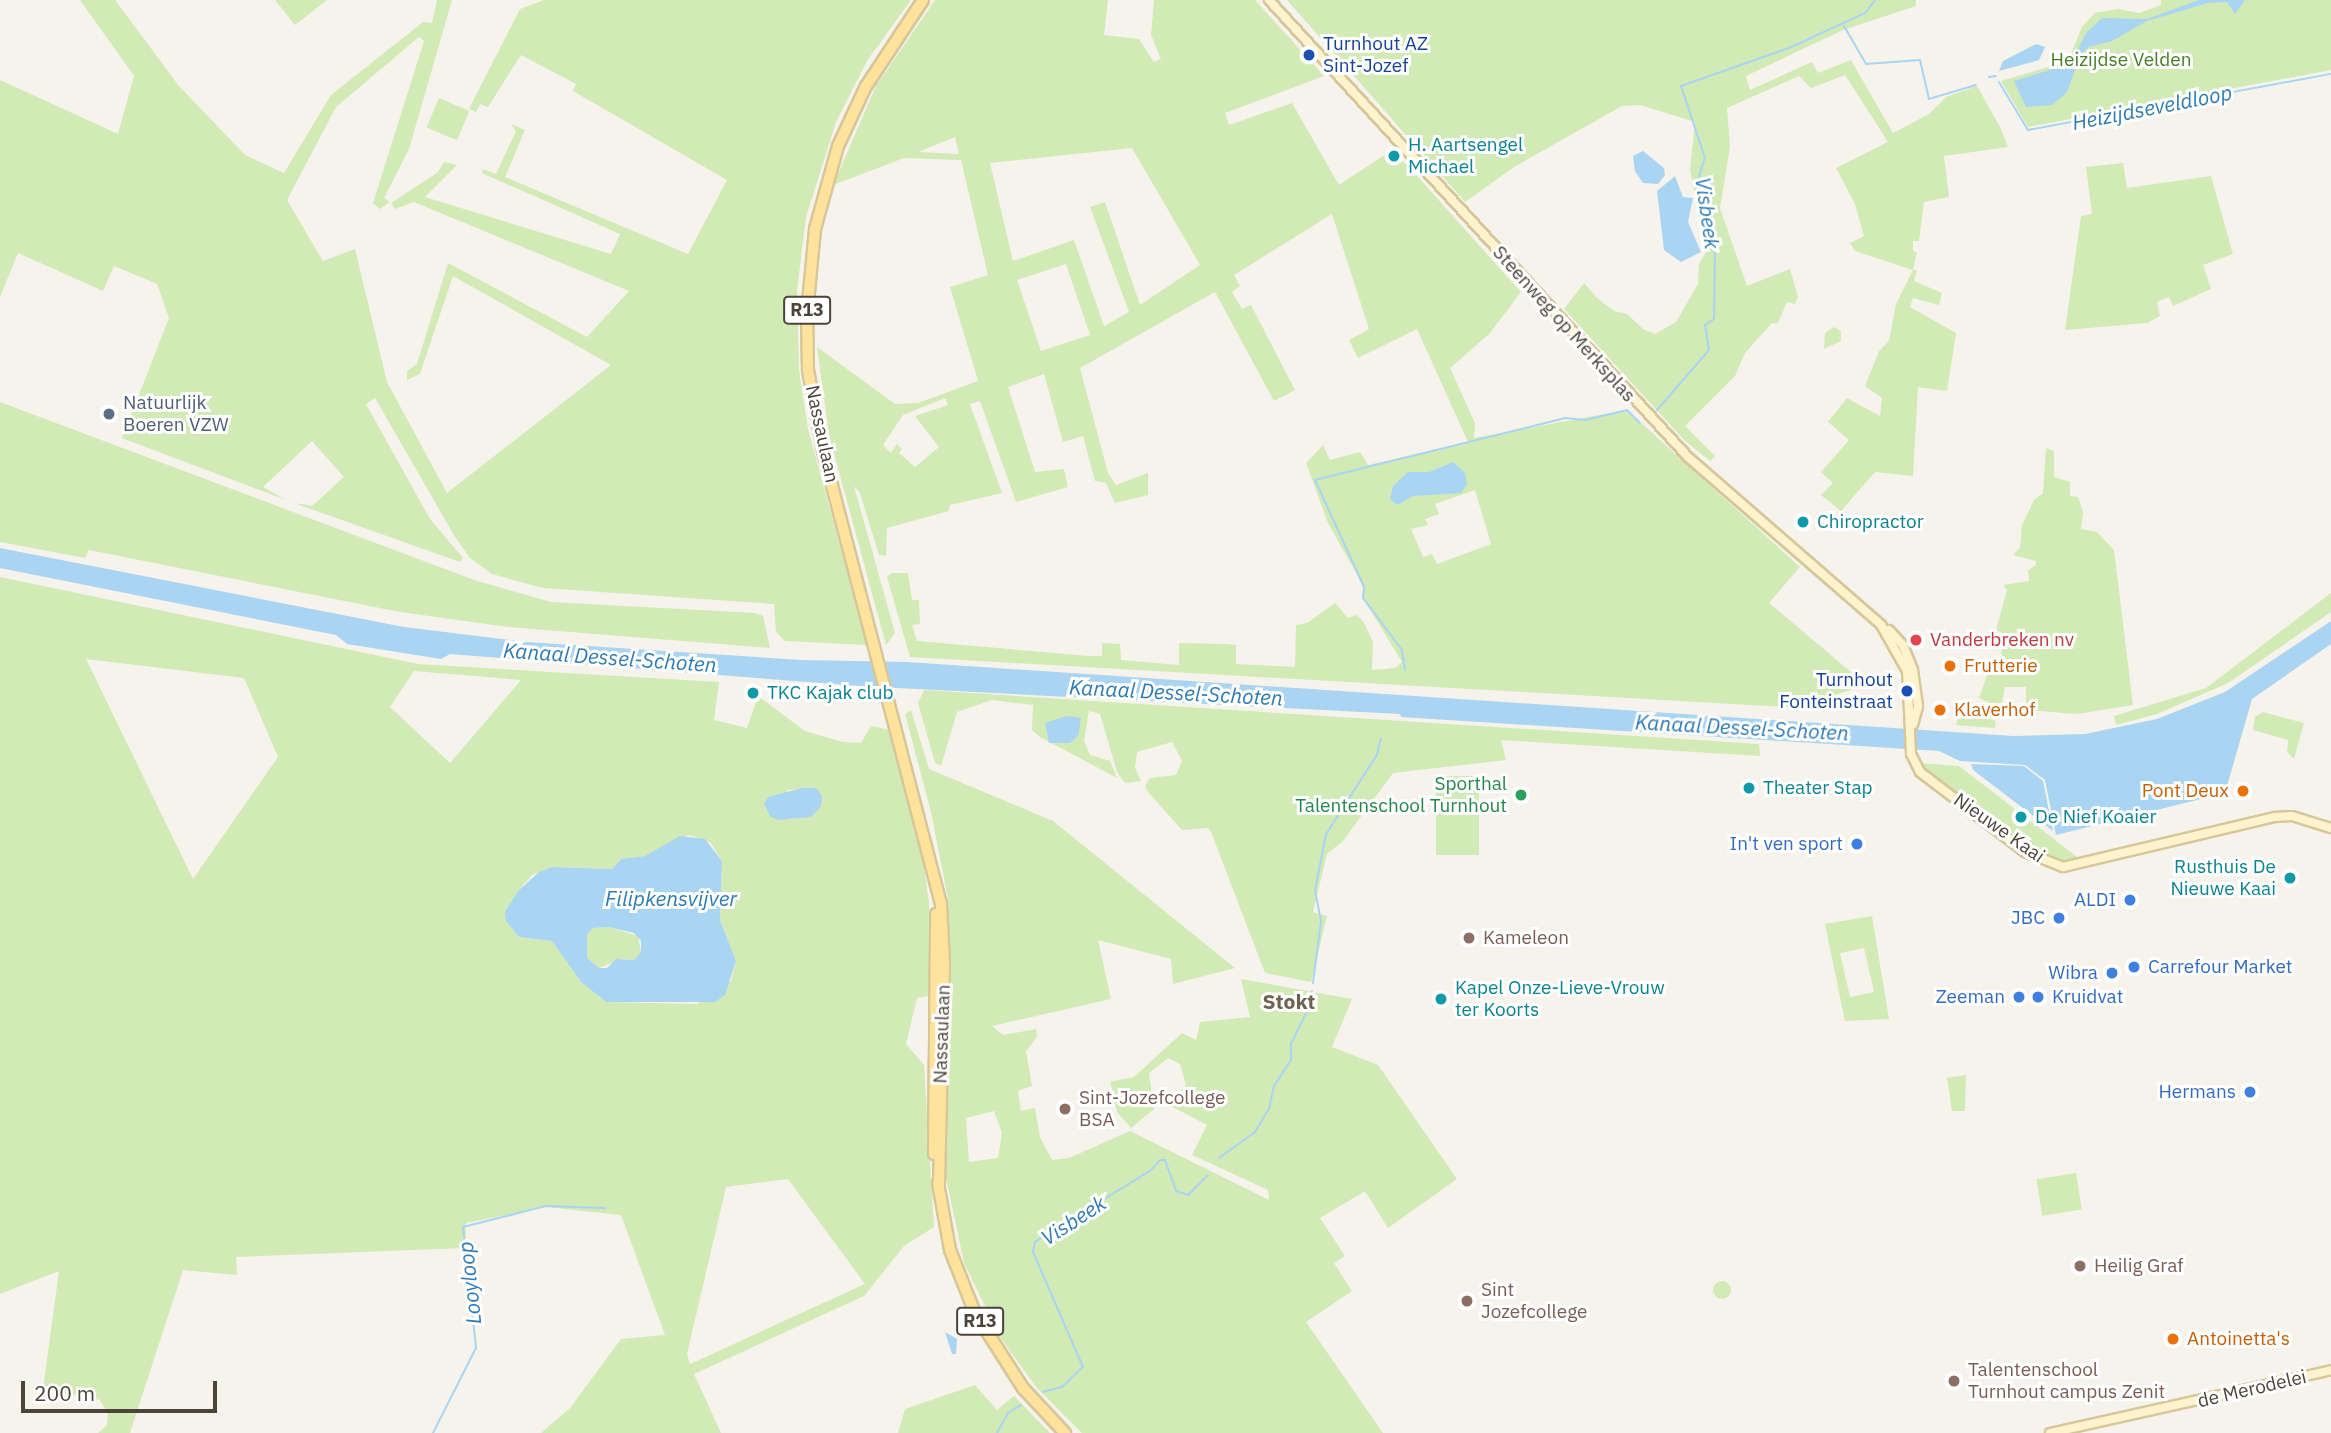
<!DOCTYPE html>
<style>
body{margin:0}
#map{position:relative;width:2331px;height:1433px;overflow:hidden;background:#f6f3ec;font-family:"IBM Plex Sans",sans-serif}
div>[style]{position:absolute}
.green>*{inset:0;background:#d2eab5;transform-origin:0 0}
.round{border-radius:50%}
.water>*{inset:0;background:#a9d4f2}
.stream>*{height:2px;margin:-1px;padding:0 1px;transform-origin:1px;border-radius:1px;background:#a9d4f2}
.roads{filter:drop-shadow(2px 0 #d6c79b) drop-shadow(-2px 0 #d6c79b) drop-shadow(0 2px #d6c79b) drop-shadow(0 -2px #d6c79b)}
.secondary>*{height:8px;margin:-4px;padding:0 4px;transform-origin:4px;border-radius:4px;background:#fff3cd}
.primary>*{height:10px;margin:-5px;padding:0 5px;transform-origin:5px;border-radius:5px;background:#ffe39c}
.dots>*{width:19px;height:19px;translate:-50% -50%;box-sizing:border-box;border:4px solid #fff;border-radius:50%}
span{translate:-50% -50%;white-space:nowrap;text-align:center;line-height:1.15;-webkit-text-stroke:6px #fff;paint-order:stroke}
.shield-label span{padding:2px 5px;background:#fff;border:2px solid;border-radius:5px;-webkit-text-stroke-width:0}
.shield-label{font-size:18px;color:#4b4439;font-weight:700}
.transit-label{font-size:19px;color:#164399}
.left{translate:0 -50%;text-align:left}
.right{translate:-100% -50%;text-align:right}
.park-label{font-size:19px;color:#4a7f2a}
.culture-label{font-size:19px;color:#0d838f}
.street-label{font-size:19px;color:#4b4439}
.service-label{font-size:19px;color:#4e5e75}
.health-label{font-size:19px;color:#be3a42}
.food-label{font-size:19px;color:#c56008}
.leisure-label{font-size:19px;color:#27864d}
.shop-label{font-size:19px;color:#366cbe}
.education-label{font-size:19px;color:#785e54}
.water-label{font-size:21px;color:#2e7ab2;font-style:italic}
.neighbourhood-label{font-size:21px;color:#6e6250;font-weight:700}
.scale{position:absolute;left:21px;top:1381px;width:196px;height:32px;box-sizing:border-box;border:4px solid #4b4439;border-top:0;padding-left:9px;font-size:21px;line-height:24px;white-space:nowrap;color:#4b4439;-webkit-text-stroke:5px #fff;paint-order:stroke}
</style>
<div id="map">
<div class="green">
<i style="clip-path:polygon(80px 0,115px 0,179px 86px,245px 155px,284px 173px,331px 95px,423px 22px,432px 23px,437px 0,452px 0,409px 149px,384px 198px,390px 202px,380px 209px,373px 203px,424px 41px,419px 37px,336px 107px,287px 200px,323px 261px,355px 249px,387px 382px,447px 493px,611px 365px,453px 276px,420px 374px,407px 380px,407px 371px,417px 364px,448px 263px,587px 337px,629px 291px,414px 202px,395px 209px,391px 203px,437px 173px,444px 162px,457px 165px,425px 197px,611px 254px,620px 234px,482px 173px,483px 169px,496px 174px,516px 131px,511px 124px,525px 130px,505px 177px,688px 254px,727px 180px,573px 91px,576px 84px,521px 55px,488px 107px,480px 104px,476px 112px,469px 109px,520px 9px,544px 0,911px 0,867px 61px,836px 122px,806px 217px,797px 291px,799px 370px,808px 429px,867px 645px,785px 641px,776px 632px,774px 604px,543px 588px,492px 574px,470px 558px,455px 537px,375px 398px,366px 404px,430px 519px,463px 558px,460px 562px,294px 503px,312px 506px,344px 477px,312px 441px,263px 487px,286px 500px,122px 438px,169px 318px,157px 284px,114px 266px,103px 291px,18px 253px,0 297px,0 80px,118px 134px,134px 76px)"></i>
<i style="clip-path:polygon(275px 0,327px 0,295px 25px)"></i>
<i style="clip-path:polygon(evenodd,935px 0,1108px 0,1104px 35px,1139px 39px,1154px 62px,1161px 59px,1151px 35px,1154px 0,1255px 0,1324px 76px,1225px 113px,1229px 125px,1292px 103px,1339px 185px,1392px 150px,1391px 156px,1397px 156px,1409px 167px,1521px 292px,1490px 333px,1450px 368px,1475px 423px,1474px 438px,1627px 410px,1800px 567px,1769px 603px,1851px 672px,1851px 690px,1821px 699px,1821px 709px,910px 657px,887px 577px,891px 573px,908px 573px,912px 600px,919px 600px,920px 624px,912px 625px,917px 641px,1089px 656px,1102px 656px,1102px 643px,1120px 644px,1121px 660px,1179px 665px,1179px 643px,1226px 644px,1236px 645px,1236px 664px,1295px 667px,1296px 625px,1307px 623px,1335px 603px,1348px 618px,1356px 615px,1363px 621px,1373px 642px,1372px 670px,1395px 668px,1402px 662px,1363px 598px,1364px 587px,1328px 523px,1306px 463px,1323px 445px,1330px 460px,1360px 452px,1368px 465px,1468px 442px,1417px 329px,1358px 358px,1349px 340px,1369px 329px,1332px 214px,1234px 275px,1240px 286px,1232px 292px,1242px 309px,1251px 305px,1295px 390px,1274px 401px,1215px 292px,1080px 368px,1108px 473px,1116px 485px,1148px 473px,1148px 495px,1115px 503px,1106px 483px,1095px 481px,1083px 436px,1063px 442px,1044px 374px,1008px 387px,1035px 472px,1064px 469px,1068px 487px,1016px 502px,980px 401px,970px 404px,1002px 493px,950px 505px,949px 511px,887px 528px,886px 556px,879px 555px,860px 493px,854px 486px,895px 633px,886px 645px,829px 435px,817px 347px,895px 404px,918px 403px,978px 381px,950px 287px,988px 275px,961px 160px,904px 158px,833px 185px,876px 86px,935px 0,955px 137px,959px 154px,918px 152px,955px 137px,935px 0,1132px 148px,1200px 265px,1140px 305px,1105px 202px,1090px 207px,1129px 312px,1104px 326px,1074px 240px,1013px 261px,990px 163px,1132px 148px,935px 0,1066px 264px,1090px 335px,1041px 351px,1017px 280px,1066px 264px,935px 0,945px 398px,948px 405px,915px 416px,939px 447px,915px 467px,899px 453px,902px 449px,897px 444px,891px 453px,883px 445px,903px 415px,945px 398px,935px 0,1475px 490px,1491px 544px,1437px 564px,1432px 554px,1423px 557px,1411px 529px,1428px 525px,1425px 519px,1439px 514px,1435px 504px,1475px 490px)"></i>
<i style="clip-path:polygon(1287px 0,1916px 0,1916px 6px,1843px 30px,1746px 76px,1750px 90px,1812px 62px,1818px 73px,1851px 60px,1893px 133px,1929px 114px,1946px 97px,1977px 86px,2000px 127px,2008px 147px,1944px 156px,1949px 197px,1924px 202px,1919px 241px,1913px 241px,1913px 251px,1917px 252px,1913px 269px,1917px 271px,1914px 281px,1942px 293px,1939px 305px,1913px 298px,1910px 307px,1956px 333px,1947px 391px,1918px 387px,1913px 476px,1875px 472px,1841px 511px,1821px 495px,1833px 483px,1821px 472px,1849px 440px,1828px 422px,1847px 398px,1880px 416px,1882px 398px,1865px 386px,1879px 351px,1889px 341px,1896px 304px,1913px 270px,1855px 251px,1850px 243px,1864px 236px,1855px 204px,1836px 168px,1888px 142px,1845px 75px,1811px 88px,1799px 76px,1727px 108px,1730px 147px,1720px 208px,1747px 286px,1790px 269px,1798px 297px,1795px 304px,1787px 302px,1778px 323px,1772px 323px,1745px 353px,1735px 376px,1685px 426px,1715px 456px,1710px 461px,1684px 440px,1564px 309px,1584px 283px,1597px 298px,1614px 311px,1627px 314px,1643px 329px,1655px 334px,1676px 322px,1698px 284px,1699px 264px,1706px 252px,1690px 170px,1695px 122px,1640px 105px,1622px 106px,1514px 167px,1465px 202px)"></i>
<i style="clip-path:polygon(2161px 0,2331px 0,2331px 70px,2028px 127px,2001px 81px,2068px 61px,2082px 27px,2095px 13px,2118px 9px,2139px 13px,2161px 5px)"></i>
<i style="left:439px;top:98px;width:33px;height:32px;rotate:23deg"></i>
<i style="clip-path:polygon(2123px 163px,2127px 188px,2211px 176px,2233px 254px,2203px 265px,2211px 289px,2173px 306px,2169px 297px,2157px 302px,2160px 316px,2147px 323px,2065px 330px,2081px 216px,2092px 214px,2086px 167px)"></i>
<i style="clip-path:polygon(1834px 327px,1841px 331px,1841px 341px,1824px 349px,1825px 333px)"></i>
<i style="clip-path:polygon(0 402px,477px 581px,551px 602px,755px 613px,763px 616px,770px 648px,508px 627px,400px 612px,89px 550px,85px 558px,0 542px)"></i>
<i style="clip-path:polygon(2046px 448px,2054px 451px,2054px 477px,2070px 482px,2070px 496px,2078px 497px,2083px 512px,2081px 529px,2097px 532px,2114px 550px,2133px 705px,2077px 714px,2026px 710px,2026px 687px,2005px 687px,2001px 708px,1979px 698px,1992px 661px,2005px 661px,2001px 653px,2006px 635px,1996px 630px,2007px 590px,2003px 585px,2029px 581px,2028px 570px,2036px 565px,2036px 561px,2013px 555px,2020px 548px,2022px 525px,2034px 500px,2043px 493px)"></i>
<i style="clip-path:polygon(evenodd,0 577px,418px 664px,719px 682px,714px 720px,747px 728px,758px 696px,805px 731px,843px 742px,861px 743px,871px 726px,890px 730px,922px 852px,929px 903px,928px 996px,917px 998px,906px 1044px,924px 1065px,934px 1227px,904px 1246px,864px 1296px,694px 1374px,721px 1433px,541px 1433px,570px 1408px,621px 1339px,665px 1335px,621px 1215px,546px 1207px,466px 1223px,465px 1248px,236px 1257px,237px 1275px,183px 1270px,130px 1433px,98px 1433px,107px 1425px,108px 1414px,100px 1400px,43px 1389px,59px 1271px,0 1294px,0 577px,86px 659px,244px 678px,278px 757px,193px 879px,86px 659px,0 577px,414px 671px,521px 680px,450px 763px,390px 707px,414px 671px,0 577px,816px 788px,791px 820px,784px 816px,788px 790px,816px 788px,0 577px,689px 835px,710px 842px,722px 861px,720px 920px,736px 961px,731px 981px,697px 1004px,606px 1002px,581px 982px,552px 941px,519px 937px,506px 921px,518px 891px,532px 875px,552px 867px,612px 869px,621px 859px,645px 856px,689px 835px,0 577px,788px 1179px,865px 1284px,690px 1364px,687px 1354px,726px 1187px,788px 1179px)"></i>
<i style="clip-path:polygon(2331px 593px,2331px 612px,2228px 683px,2157px 714px,2116px 725px,2114px 716px,2206px 688px)"></i>
<i style="clip-path:polygon(924px 690px,1759px 744px,1760px 756px,1501px 740px,1506px 760px,1393px 773px,1343px 841px,1327px 854px,1313px 912px,1327px 916px,1311px 982px,1265px 973px,1211px 832px,1208px 828px,1182px 830px,1148px 792px,1145px 786px,1150px 778px,1176px 775px,1182px 761px,1172px 742px,1137px 752px,1135px 768px,1141px 781px,1125px 783px,1117px 772px,1100px 714px,1089px 711px,1084px 741px,1090px 755px,1110px 761px,1117px 778px,1040px 737px,1032px 730px,1033px 705px,992px 700px,957px 712px,941px 766px,935px 763px,918px 703px)"></i>
<i style="clip-path:polygon(1973px 705px,1985px 711px,1984px 717px,1996px 721px,1995px 728px,1956px 725px,1958px 717px,1968px 718px)"></i>
<i style="clip-path:polygon(evenodd,911px 710px,929px 769px,1053px 821px,1235px 968px,1173px 984px,1171px 959px,1098px 940px,1111px 999px,992px 1026px,1003px 1035px,1036px 1029px,1037px 1037px,1026px 1051px,1032px 1086px,1018px 1091px,1021px 1111px,1035px 1108px,1040px 1137px,1052px 1160px,1069px 1158px,1130px 1131px,1269px 1200px,1268px 1190px,1192px 1155px,1207px 1125px,1167px 1104px,1186px 1085px,1180px 1064px,1168px 1058px,1149px 1073px,1154px 1109px,1131px 1128px,1117px 1112px,1110px 1082px,1134px 1077px,1182px 1033px,1196px 1040px,1200px 1022px,1250px 1017px,1241px 979px,1352px 999px,1332px 1047px,1378px 1065px,1457px 1179px,1388px 1228px,1365px 1191px,1320px 1218px,1345px 1256px,1334px 1263px,1352px 1291px,1306px 1322px,1383px 1433px,1082px 1433px,1036px 1387px,1000px 1337px,964px 1263px,942px 1159px,946px 995px,951px 995px,948px 899px,931px 812px,905px 714px,911px 710px,994px 1111px,1002px 1133px,998px 1158px,969px 1162px,966px 1118px,994px 1111px)"></i>
<i style="clip-path:polygon(2263px 712px,2304px 723px,2294px 759px,2287px 752px,2288px 740px,2253px 730px,2255px 717px)"></i>
<i style="clip-path:polygon(1919px 763px,1959px 766px,2081px 860px,2061px 862px,2036px 853px)"></i>
<i style="left:1436px;top:776px;width:43px;height:79px"></i>
<i style="clip-path:polygon(evenodd,1872px 916px,1889px 1019px,1845px 1021px,1825px 924px,1872px 916px,1864px 948px,1874px 992px,1850px 997px,1840px 953px,1864px 948px)"></i>
<i style="clip-path:polygon(609px 927px,638px 936px,641px 952px,634px 960px,621px 959px,599px 968px,587px 958px,587px 934px,593px 928px)"></i>
<i style="clip-path:polygon(1966px 1075px,1965px 1111px,1952px 1111px,1947px 1078px)"></i>
<i style="left:2076px;top:1173px;width:37px;height:40px;rotate:81deg"></i>
<i class="round" style="left:1713px;top:1281px;width:18px;height:18px"></i>
<i style="clip-path:polygon(975px 1385px,997px 1410px,1014px 1396px,1050px 1433px,898px 1433px,905px 1409px)"></i>
</div>
<div class="water">
<i style="clip-path:polygon(2199px 0,2245px 0,2235px 14px,2227px 2px,2208px 3px,2147px 21px,2112px 41px,2089px 47px,2081px 54px,2067px 92px,2052px 105px,2026px 107px,2014px 81px,2069px 64px,2087px 32px,2102px 18px,2147px 19px)"></i>
<i style="clip-path:polygon(2036px 44px,2045px 47px,2039px 60px,1999px 71px,2003px 61px)"></i>
<i style="clip-path:polygon(1643px 151px,1664px 168px,1665px 175px,1658px 184px,1643px 183px,1635px 171px,1633px 156px)"></i>
<i style="clip-path:polygon(1675px 176px,1683px 197px,1693px 198px,1688px 222px,1701px 252px,1681px 262px,1664px 250px,1657px 191px)"></i>
<i style="clip-path:polygon(1453px 462px,1465px 473px,1467px 484px,1461px 493px,1413px 496px,1397px 505px,1390px 499px,1393px 486px,1408px 472px,1429px 472px)"></i>
<i style="clip-path:polygon(0 548px,404px 627px,527px 642px,802px 660px,907px 662px,2013px 736px,2085px 734px,2157px 719px,2225px 692px,2331px 621px,2331px 644px,2252px 699px,2225px 793px,2056px 835px,2045px 780px,2025px 765px,1960px 761px,1939px 751px,1401px 717px,1400px 714px,859px 686px,450px 654px,441px 659px,347px 644px,336px 635px,0 568px)"></i>
<i style="clip-path:polygon(1067px 716px,1081px 718px,1078px 736px,1070px 743px,1049px 743px,1045px 723px)"></i>
<i style="clip-path:polygon(1971px 764px,2024px 766px,2043px 781px,2053px 831px,1973px 770px)"></i>
<i style="clip-path:polygon(802px 788px,816px 788px,822px 796px,821px 806px,811px 817px,777px 820px,770px 816px,764px 804px,768px 797px)"></i>
<i style="clip-path:polygon(evenodd,680px 836px,705px 839px,722px 861px,720px 920px,736px 961px,725px 995px,715px 1002px,606px 1002px,581px 982px,552px 941px,519px 937px,506px 921px,505px 912px,518px 891px,539px 872px,552px 867px,612px 869px,621px 859px,645px 856px,680px 836px,609px 927px,634px 933px,641px 941px,641px 952px,634px 960px,616px 959px,607px 968px,599px 968px,587px 958px,587px 934px,593px 928px,609px 927px)"></i>
<i style="clip-path:polygon(945px 1332px,957px 1339px,956px 1354px,952px 1354px)"></i>
</div>
<div class="stream">
<i style="left:1844px;top:26px;width:44px;rotate:59.9deg"></i>
<i style="left:1866px;top:64px;width:54px;rotate:-4.2deg"></i>
<i style="left:1920px;top:60px;width:40px;rotate:77deg"></i>
<i style="left:1929px;top:99px;width:49px;rotate:-16.6deg"></i>
<i style="left:1989px;top:77px;width:7px;rotate:-8deg"></i>
<i style="left:1999px;top:82px;width:56px;rotate:58.9deg"></i>
<i style="left:2028px;top:130px;width:308px;rotate:-10.5deg"></i>
<i style="left:1657px;top:410px;width:79px;rotate:-49.1deg"></i>
<i style="left:1709px;top:350px;width:25px;rotate:-99deg"></i>
<i style="left:1705px;top:325px;width:11px;rotate:-34deg"></i>
<i style="left:1714px;top:319px;width:68px;rotate:-89.2deg"></i>
<i style="left:1715px;top:251px;width:77px;rotate:-102deg"></i>
<i style="left:1699px;top:176px;width:19px;rotate:-72deg"></i>
<i style="left:1705px;top:158px;width:76px;rotate:-108.4deg"></i>
<i style="left:1681px;top:86px;width:114px;rotate:-19.4deg"></i>
<i style="left:1789px;top:48px;width:84px;rotate:-24.7deg"></i>
<i style="left:1865px;top:13px;width:16px;rotate:-52deg"></i>
<i style="left:1405px;top:670px;width:20px;rotate:-99deg"></i>
<i style="left:1402px;top:650px;width:65px;rotate:-126.9deg"></i>
<i style="left:1363px;top:598px;width:11px;rotate:-85deg"></i>
<i style="left:1364px;top:587px;width:118px;rotate:-114.6deg"></i>
<i style="left:1315px;top:480px;width:258px;rotate:-13.9deg"></i>
<i style="left:1565px;top:418px;width:20px;rotate:6deg"></i>
<i style="left:1585px;top:420px;width:43px;rotate:-13.4deg"></i>
<i style="left:1627px;top:410px;width:18px;rotate:45deg"></i>
<i style="left:1313px;top:983px;width:63px;rotate:-82.6deg"></i>
<i style="left:1321px;top:921px;width:31px;rotate:-101deg"></i>
<i style="left:1315px;top:891px;width:58px;rotate:-79.1deg"></i>
<i style="left:1326px;top:834px;width:94px;rotate:-57.2deg"></i>
<i style="left:1377px;top:755px;width:17px;rotate:-77deg"></i>
<i style="left:1219px;top:1158px;width:44px;rotate:-35.8deg"></i>
<i style="left:1255px;top:1132px;width:27px;rotate:-59deg"></i>
<i style="left:1269px;top:1109px;width:24px;rotate:-78deg"></i>
<i style="left:1274px;top:1086px;width:31px;rotate:-57deg"></i>
<i style="left:1291px;top:1060px;width:16px;rotate:-90deg"></i>
<i style="left:1291px;top:1044px;width:43px;rotate:-64deg"></i>
<i style="left:1310px;top:1005px;width:14px;rotate:-82deg"></i>
<i style="left:1043px;top:1392px;width:20px;rotate:-15deg"></i>
<i style="left:1062px;top:1387px;width:29px;rotate:-44deg"></i>
<i style="left:1083px;top:1367px;width:125px;rotate:-113.5deg"></i>
<i style="left:1033px;top:1252px;width:10px;rotate:-79deg"></i>
<i style="left:1035px;top:1242px;width:137px;rotate:-31.8deg"></i>
<i style="left:1151px;top:1170px;width:13px;rotate:-48deg"></i>
<i style="left:1160px;top:1160px;width:5px"></i>
<i style="left:1165px;top:1160px;width:33px;rotate:70deg"></i>
<i style="left:1176px;top:1191px;width:13px;rotate:18deg"></i>
<i style="left:1188px;top:1195px;width:28px;rotate:-45deg"></i>
<i style="left:433px;top:1433px;width:95px;rotate:-63.2deg"></i>
<i style="left:476px;top:1348px;width:122px;rotate:-96.1deg"></i>
<i style="left:463px;top:1227px;width:86px;rotate:-14.2deg"></i>
<i style="left:546px;top:1206px;width:59px;rotate:1.9deg"></i>
<i style="left:997px;top:1433px;width:23px;rotate:-61deg"></i>
<i style="left:1008px;top:1413px;width:15px;rotate:-32deg"></i>
</div>
<div class="roads">
<div class="secondary">
<i style="left:1269px;top:0;width:620px;rotate:47.48deg"></i>
<i style="left:1688px;top:457px;width:256px;rotate:41deg"></i>
<i style="left:1881px;top:625px;width:53px;rotate:60.5deg"></i>
<i style="left:1907px;top:671px;width:83px;rotate:87.2deg"></i>
<i style="left:1911px;top:754px;width:20px;rotate:63deg"></i>
<i style="left:1920px;top:772px;width:132px;rotate:37.3deg"></i>
<i style="left:2025px;top:852px;width:41px;rotate:21.5deg"></i>
<i style="left:2063px;top:867px;width:218px;rotate:-13.3deg"></i>
<i style="left:2275px;top:817px;width:17px;rotate:-3deg"></i>
<i style="left:2292px;top:816px;width:41px;rotate:17.1deg"></i>
<i style="left:1889px;top:630px;width:21px;rotate:47deg"></i>
<i style="left:1903px;top:645px;width:27px;rotate:68deg"></i>
<i style="left:1913px;top:670px;width:37px;rotate:82deg"></i>
<i style="left:1918px;top:707px;width:18px;rotate:106deg"></i>
<i style="left:2050px;top:1433px;width:288px;rotate:-12.6deg"></i>
</div>
<div class="primary">
<i style="left:923px;top:0;width:103px;rotate:123.5deg"></i>
<i style="left:866px;top:86px;width:66px;rotate:115deg"></i>
<i style="left:838px;top:146px;width:86px;rotate:105.5deg"></i>
<i style="left:815px;top:229px;width:84px;rotate:95.4deg"></i>
<i style="left:807px;top:313px;width:57px;rotate:89deg"></i>
<i style="left:808px;top:370px;width:82px;rotate:79.5deg"></i>
<i style="left:823px;top:451px;width:468px;rotate:75.4deg"></i>
<i style="left:941px;top:904px;width:60px;rotate:87.1deg"></i>
<i style="left:944px;top:964px;width:223px;rotate:91.3deg"></i>
<i style="left:934px;top:1154px;width:240px;rotate:-89.5deg"></i>
<i style="left:938px;top:1183px;width:68px;rotate:79.8deg"></i>
<i style="left:950px;top:1250px;width:68px;rotate:68.4deg"></i>
<i style="left:975px;top:1313px;width:89px;rotate:57.4deg"></i>
<i style="left:1023px;top:1388px;width:62px;rotate:47deg"></i>
</div>
</div>
<div class="dots">
<i style="left:1309px;top:55px;background:#1a4fb4"></i>
<i style="left:1394px;top:156px;background:#0f9aa8"></i>
<i style="left:109px;top:414px;background:#5c6f8a"></i>
<i style="left:1803px;top:522px;background:#0f9aa8"></i>
<i style="left:1916px;top:640px;background:#e0444e"></i>
<i style="left:1950px;top:666px;background:#e8710a"></i>
<i style="left:1907px;top:691px;background:#1a4fb4"></i>
<i style="left:753px;top:693px;background:#0f9aa8"></i>
<i style="left:1940px;top:710px;background:#e8710a"></i>
<i style="left:1749px;top:788px;background:#0f9aa8"></i>
<i style="left:2243px;top:791px;background:#e8710a"></i>
<i style="left:1521px;top:795px;background:#2e9e5b"></i>
<i style="left:2021px;top:817px;background:#0f9aa8"></i>
<i style="left:1857px;top:844px;background:#3f7fe0"></i>
<i style="left:2290px;top:878px;background:#0f9aa8"></i>
<i style="left:2130px;top:900px;background:#3f7fe0"></i>
<i style="left:2059px;top:918px;background:#3f7fe0"></i>
<i style="left:1469px;top:938px;background:#8d6e63"></i>
<i style="left:2134px;top:967px;background:#3f7fe0"></i>
<i style="left:2112px;top:973px;background:#3f7fe0"></i>
<i style="left:2019px;top:997px;background:#3f7fe0"></i>
<i style="left:2038px;top:997px;background:#3f7fe0"></i>
<i style="left:1441px;top:999px;background:#0f9aa8"></i>
<i style="left:2250px;top:1092px;background:#3f7fe0"></i>
<i style="left:1065px;top:1109px;background:#8d6e63"></i>
<i style="left:2080px;top:1266px;background:#8d6e63"></i>
<i style="left:1467px;top:1301px;background:#8d6e63"></i>
<i style="left:2173px;top:1339px;background:#e8710a"></i>
<i style="left:1954px;top:1381px;background:#8d6e63"></i>
</div>
<div class="shield-label">
<span style="left:807px;top:310px">R13</span>
<span style="left:980px;top:1321px">R13</span>
</div>
<div class="transit-label">
<span class="left" style="left:1323px;top:55px">Turnhout AZ<br>Sint-Jozef</span>
<span class="right" style="left:1893px;top:691px">Turnhout<br>Fonteinstraat</span>
</div>
<div class="park-label">
<span style="left:2121px;top:60px">Heizijdse Velden</span>
</div>
<div class="culture-label">
<span class="left" style="left:1408px;top:156px">H. Aartsengel<br>Michael</span>
<span class="left" style="left:1817px;top:522px">Chiropractor</span>
<span class="left" style="left:767px;top:693px">TKC Kajak club</span>
<span class="left" style="left:1763px;top:788px">Theater Stap</span>
<span class="left" style="left:2035px;top:817px">De Nief Koaier</span>
<span class="right" style="left:2276px;top:878px">Rusthuis De<br>Nieuwe Kaai</span>
<span class="left" style="left:1455px;top:999px">Kapel Onze-Lieve-Vrouw<br>ter Koorts</span>
</div>
<div class="street-label">
<span style="left:1564px;top:324px;rotate:48deg">Steenweg op Merksplas</span>
<span style="left:822px;top:434px;rotate:78deg">Nassaulaan</span>
<span style="left:1999px;top:828px;rotate:35deg">Nieuwe Kaai</span>
<span style="left:942px;top:1034px;rotate:-88deg">Nassaulaan</span>
<span style="left:2252px;top:1389px;rotate:-13deg">de Merodelei</span>
</div>
<div class="service-label">
<span class="left" style="left:123px;top:414px">Natuurlijk<br>Boeren VZW</span>
</div>
<div class="health-label">
<span class="left" style="left:1930px;top:640px">Vanderbreken nv</span>
</div>
<div class="food-label">
<span class="left" style="left:1964px;top:666px">Frutterie</span>
<span class="left" style="left:1954px;top:710px">Klaverhof</span>
<span class="right" style="left:2229px;top:791px">Pont Deux</span>
<span class="left" style="left:2187px;top:1339px">Antoinetta's</span>
</div>
<div class="leisure-label">
<span class="right" style="left:1507px;top:795px">Sporthal<br>Talentenschool Turnhout</span>
</div>
<div class="shop-label">
<span class="right" style="left:1843px;top:844px">In't ven sport</span>
<span class="right" style="left:2116px;top:900px">ALDI</span>
<span class="right" style="left:2045px;top:918px">JBC</span>
<span class="left" style="left:2148px;top:967px">Carrefour Market</span>
<span class="right" style="left:2098px;top:973px">Wibra</span>
<span class="right" style="left:2005px;top:997px">Zeeman</span>
<span class="left" style="left:2052px;top:997px">Kruidvat</span>
<span class="right" style="left:2236px;top:1092px">Hermans</span>
</div>
<div class="education-label">
<span class="left" style="left:1483px;top:938px">Kameleon</span>
<span class="left" style="left:1079px;top:1109px">Sint-Jozefcollege<br>BSA</span>
<span class="left" style="left:2094px;top:1266px">Heilig Graf</span>
<span class="left" style="left:1481px;top:1301px">Sint<br>Jozefcollege</span>
<span class="left" style="left:1968px;top:1381px">Talentenschool<br>Turnhout campus Zenit</span>
</div>
<div class="water-label">
<span style="left:2152px;top:107px;rotate:-11deg">Heizijdseveldloop</span>
<span style="left:1708px;top:213px;rotate:82deg">Visbeek</span>
<span style="left:610px;top:657px;rotate:4deg">Kanaal Dessel-Schoten</span>
<span style="left:1176px;top:692px;rotate:3deg">Kanaal Dessel-Schoten</span>
<span style="left:1742px;top:727px;rotate:3deg">Kanaal Dessel-Schoten</span>
<span style="left:671px;top:898px">Filipkensvijver</span>
<span style="left:1073px;top:1220px;rotate:-33deg">Visbeek</span>
<span style="left:469px;top:1283px;rotate:-96deg">Looyloop</span>
</div>
<div class="neighbourhood-label">
<span style="left:1289px;top:1001px">Stokt</span>
</div>
<div class="scale">200 m</div>
</div>
